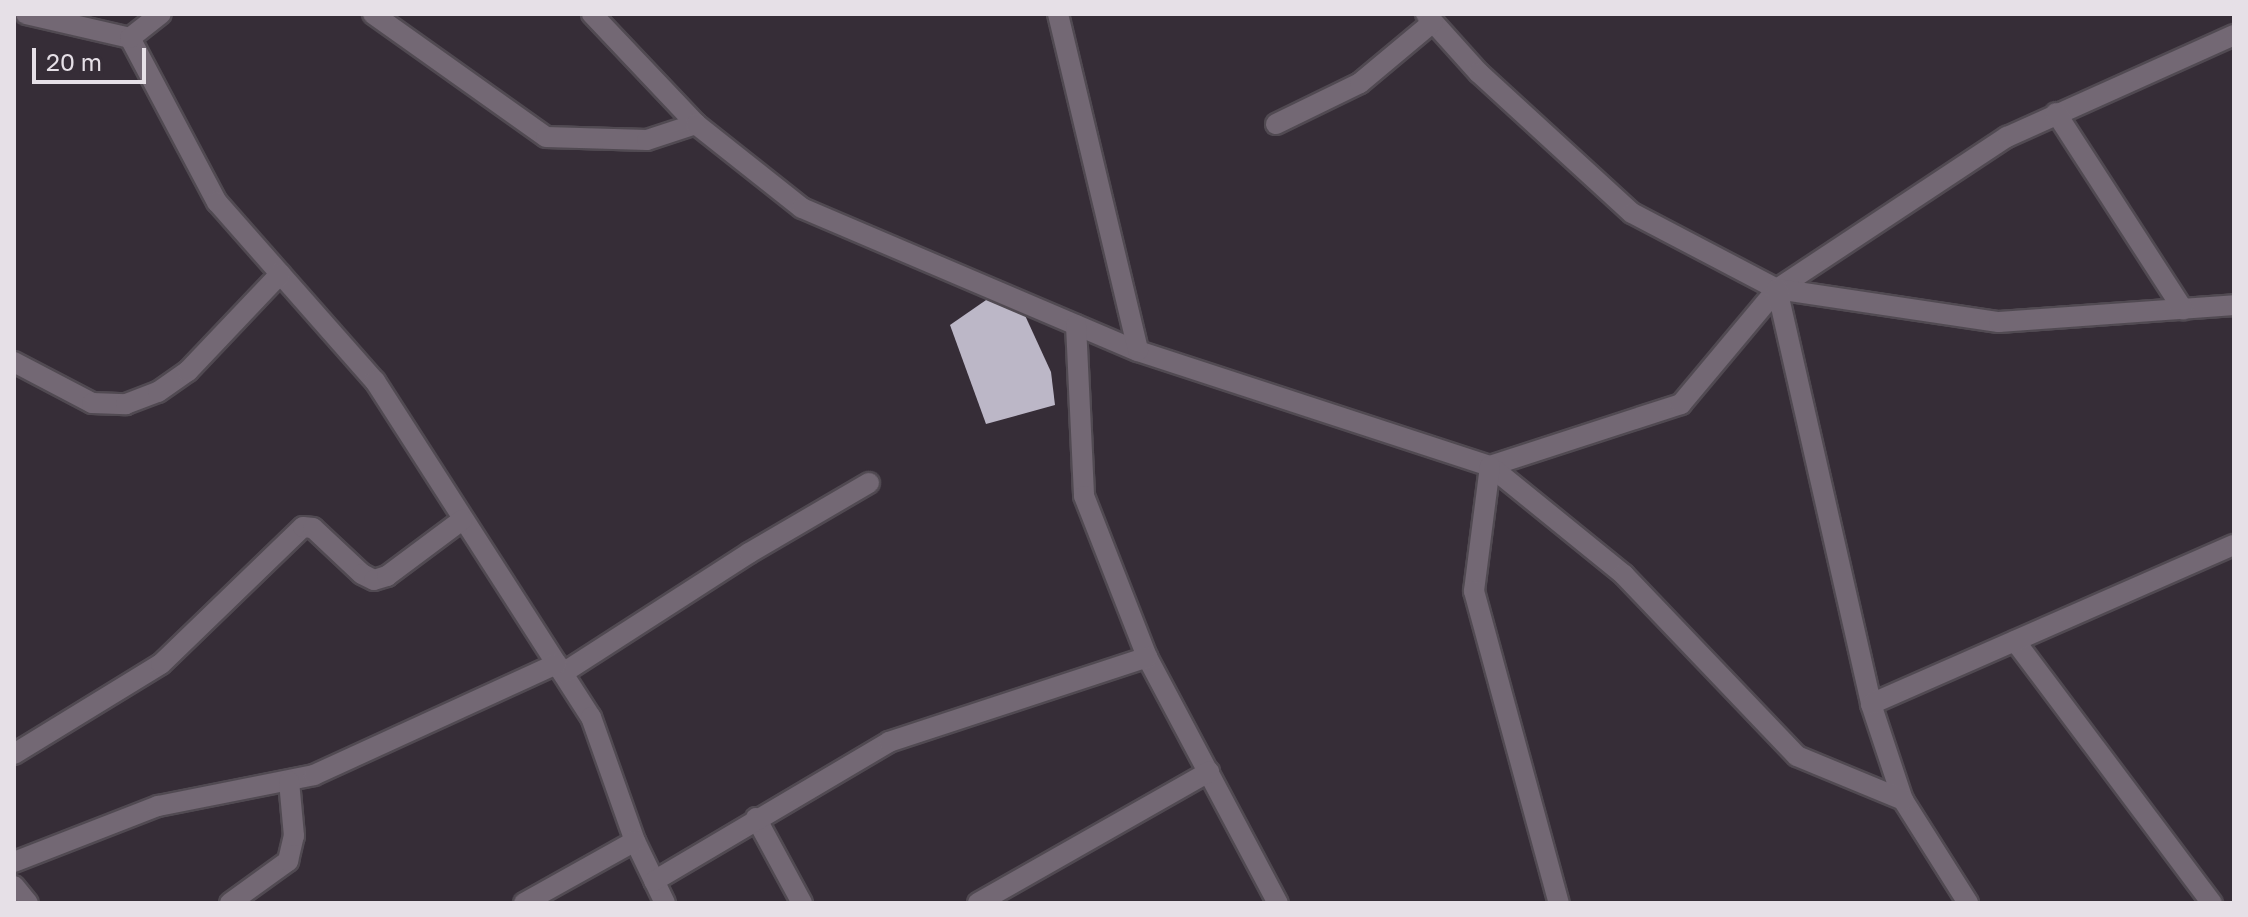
<!DOCTYPE html>
<style>
body{margin:0}
#map{position:relative;width:2248px;height:917px;overflow:hidden;background:#362d37;font-family:"Golos Text",sans-serif}
div>[style]{position:absolute}
.building>*{inset:0;background:#bcb7c7}
.roads{filter:drop-shadow(2px 0 #514a52) drop-shadow(-2px 0 #514a52) drop-shadow(0 2px #514a52) drop-shadow(0 -2px #514a52)}
.street>*{height:20px;margin:-10px;padding:0 10px;transform-origin:10px;border-radius:10px;background:#736874}
span{translate:-50% -50%;white-space:nowrap;text-align:center;line-height:1.15;-webkit-text-stroke:8px #362d37;paint-order:stroke}
.frame{position:absolute;inset:0;border:16px solid #e6e0e7;pointer-events:none}
.scale{position:absolute;left:32px;top:48px;width:114px;height:36px;box-sizing:border-box;border:4px solid #e6e0e7;border-top:0;padding-left:10px;font-size:24px;line-height:28px;white-space:nowrap;color:#e6e0e7;-webkit-text-stroke:6px #362d37;paint-order:stroke}
</style>
<div id="map">
<div class="building">
<i style="clip-path:polygon(989px 298px,1023px 311px,1051px 372px,1055px 405px,986px 424px,950px 325px)"></i>
</div>
<div class="roads">
<div class="street">
<i style="left:26px;top:14px;width:107px;rotate:13deg"></i>
<i style="left:130px;top:38px;width:186px;rotate:62.1deg"></i>
<i style="left:217px;top:202px;width:239px;rotate:48.6deg"></i>
<i style="left:375px;top:381px;width:399px;rotate:57.3deg"></i>
<i style="left:591px;top:717px;width:132px;rotate:70.5deg"></i>
<i style="left:635px;top:841px;width:69px;rotate:64.2deg"></i>
<i style="left:373px;top:14px;width:212px;rotate:35.4deg"></i>
<i style="left:546px;top:137px;width:101px;rotate:1.7deg"></i>
<i style="left:647px;top:140px;width:52px;rotate:-18.1deg"></i>
<i style="left:592px;top:14px;width:151px;rotate:46.6deg"></i>
<i style="left:696px;top:124px;width:135px;rotate:38.4deg"></i>
<i style="left:802px;top:208px;width:365px;rotate:23.1deg"></i>
<i style="left:1138px;top:351px;width:370px;rotate:18.1deg"></i>
<i style="left:1490px;top:466px;width:201px;rotate:-18deg"></i>
<i style="left:1681px;top:404px;width:150px;rotate:-50.1deg"></i>
<i style="left:1777px;top:289px;width:276px;rotate:-33.5deg"></i>
<i style="left:2007px;top:137px;width:249px;rotate:-24.2deg"></i>
<i style="left:1058px;top:14px;width:346px;rotate:76.6deg"></i>
<i style="left:1426px;top:14px;width:79px;rotate:48.1deg"></i>
<i style="left:1479px;top:73px;width:207px;rotate:42.5deg"></i>
<i style="left:1632px;top:213px;width:164px;rotate:27.7deg"></i>
<i style="left:1777px;top:289px;width:224px;rotate:8.5deg"></i>
<i style="left:1999px;top:322px;width:236px;rotate:-4.1deg"></i>
<i style="left:130px;top:38px;width:39px;rotate:-38deg"></i>
<i style="left:2056px;top:113px;width:234px;rotate:57.1deg"></i>
<i style="left:1276px;top:124px;width:93px;rotate:-26deg"></i>
<i style="left:1360px;top:83px;width:95px;rotate:-39.9deg"></i>
<i style="left:1777px;top:289px;width:426px;rotate:77.2deg"></i>
<i style="left:1871px;top:704px;width:101px;rotate:71.6deg"></i>
<i style="left:1903px;top:800px;width:122px;rotate:57.7deg"></i>
<i style="left:1076px;top:325px;width:171px;rotate:87.3deg"></i>
<i style="left:1084px;top:496px;width:173px;rotate:68.6deg"></i>
<i style="left:1147px;top:657px;width:279px;rotate:62deg"></i>
<i style="left:14px;top:362px;width:88px;rotate:27.7deg"></i>
<i style="left:92px;top:403px;width:34px;rotate:2deg"></i>
<i style="left:126px;top:404px;width:34px;rotate:-21deg"></i>
<i style="left:158px;top:392px;width:37px;rotate:-35deg"></i>
<i style="left:188px;top:371px;width:134px;rotate:-46.5deg"></i>
<i style="left:1490px;top:466px;width:173px;rotate:39.1deg"></i>
<i style="left:1624px;top:575px;width:250px;rotate:46.3deg"></i>
<i style="left:1797px;top:756px;width:115px;rotate:22.5deg"></i>
<i style="left:1490px;top:466px;width:126px;rotate:97.3deg"></i>
<i style="left:1474px;top:591px;width:323px;rotate:74.8deg"></i>
<i style="left:2015px;top:641px;width:328px;rotate:53.1deg"></i>
<i style="left:563px;top:673px;width:221px;rotate:-32.8deg"></i>
<i style="left:749px;top:553px;width:139px;rotate:-30.3deg"></i>
<i style="left:1871px;top:704px;width:396px;rotate:-23.7deg"></i>
<i style="left:14px;top:754px;width:172px;rotate:-31.5deg"></i>
<i style="left:161px;top:664px;width:197px;rotate:-44deg"></i>
<i style="left:303px;top:527px;width:10px;rotate:6deg"></i>
<i style="left:313px;top:528px;width:67px;rotate:43.2deg"></i>
<i style="left:362px;top:574px;width:13px;rotate:27deg"></i>
<i style="left:374px;top:580px;width:14px;rotate:-17deg"></i>
<i style="left:387px;top:576px;width:94px;rotate:-36.7deg"></i>
<i style="left:756px;top:818px;width:97px;rotate:61.6deg"></i>
<i style="left:14px;top:862px;width:155px;rotate:-21.3deg"></i>
<i style="left:158px;top:806px;width:159px;rotate:-11.2deg"></i>
<i style="left:314px;top:775px;width:267px;rotate:-24.6deg"></i>
<i style="left:654px;top:881px;width:273px;rotate:-30.6deg"></i>
<i style="left:889px;top:742px;width:272px;rotate:-18.2deg"></i>
<i style="left:14px;top:886px;width:22px;rotate:51deg"></i>
<i style="left:230px;top:903px;width:72px;rotate:-35.9deg"></i>
<i style="left:288px;top:861px;width:26px;rotate:-77deg"></i>
<i style="left:294px;top:836px;width:55px;rotate:-95.2deg"></i>
<i style="left:524px;top:903px;width:127px;rotate:-29.2deg"></i>
<i style="left:978px;top:903px;width:266px;rotate:-29.6deg"></i>
</div>
</div>
<div class="frame"></div>
<div class="scale">20 m</div>
</div>
